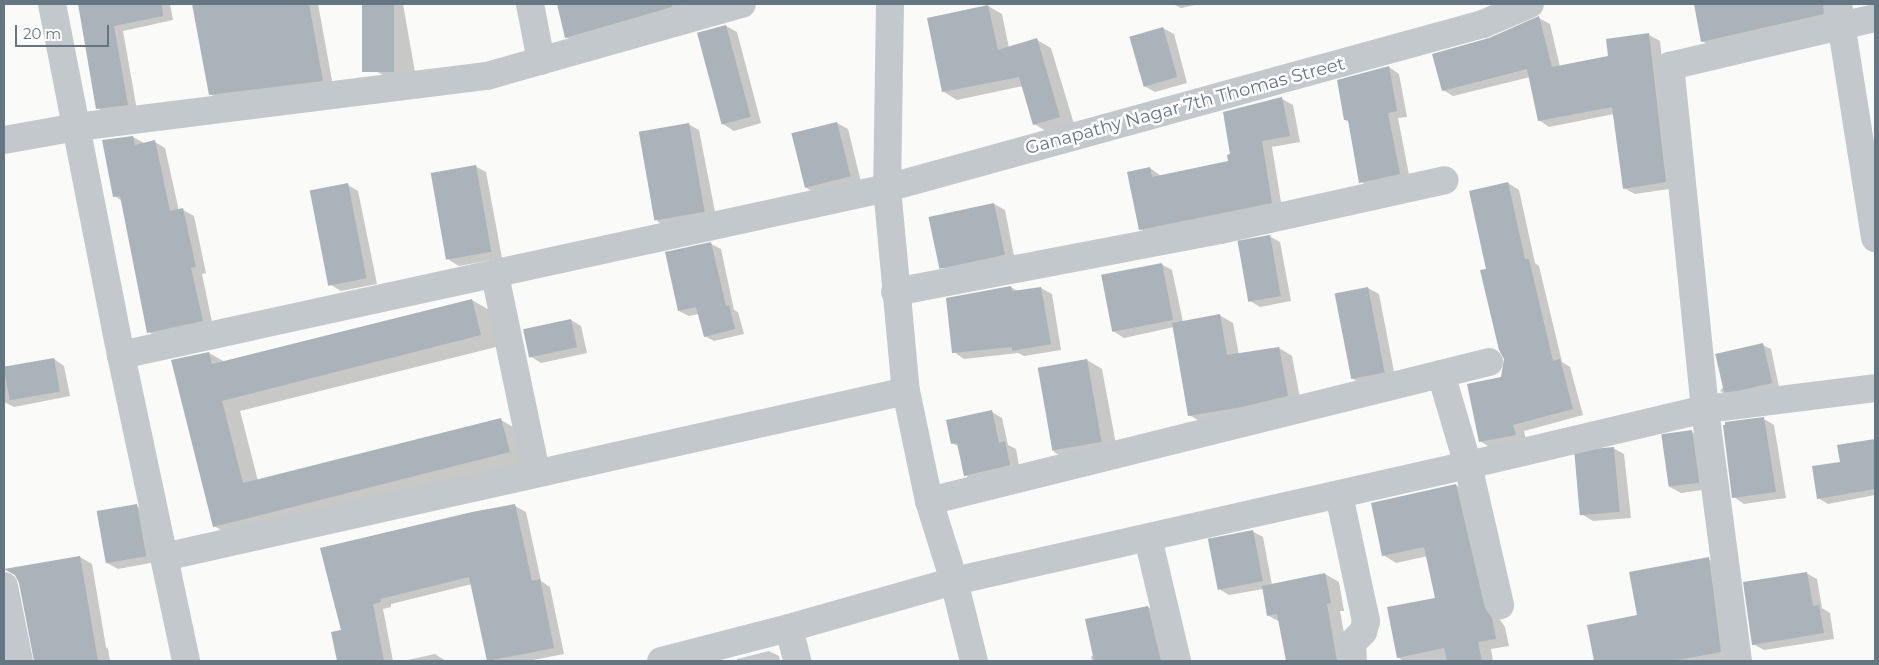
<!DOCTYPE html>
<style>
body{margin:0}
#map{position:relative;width:1879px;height:665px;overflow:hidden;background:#fafaf8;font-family:Montserrat,sans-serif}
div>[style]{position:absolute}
.shadow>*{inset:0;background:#0003}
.building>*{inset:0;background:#aab3b9;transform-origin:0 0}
.minor>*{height:28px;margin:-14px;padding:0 14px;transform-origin:14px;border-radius:14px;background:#c3c8cc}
.tertiary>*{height:28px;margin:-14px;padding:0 14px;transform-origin:14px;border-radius:14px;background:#c3c8cc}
span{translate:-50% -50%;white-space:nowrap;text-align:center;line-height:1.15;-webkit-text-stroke:5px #fff;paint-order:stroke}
.street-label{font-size:18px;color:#657683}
.frame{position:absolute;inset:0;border:5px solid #657683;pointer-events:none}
.scale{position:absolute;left:15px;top:25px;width:94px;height:22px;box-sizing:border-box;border:2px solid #657683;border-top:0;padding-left:6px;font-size:15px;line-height:18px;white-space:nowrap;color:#657683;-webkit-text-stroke:4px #fff;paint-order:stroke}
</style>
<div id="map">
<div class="shadow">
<i style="clip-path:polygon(79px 4px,170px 4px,173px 20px,123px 31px,137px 110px,107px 114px,97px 108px)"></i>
<i style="clip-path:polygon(201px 4px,318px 4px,333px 86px,221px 100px,210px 94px,193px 5px)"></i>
<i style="clip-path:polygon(363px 4px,403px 4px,415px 72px,386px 77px,376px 71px)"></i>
<i style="clip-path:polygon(559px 4px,717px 4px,577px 43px,566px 37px)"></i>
<i style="clip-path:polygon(1173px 4px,1199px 4px,1181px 8px)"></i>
<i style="clip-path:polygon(1695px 4px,1838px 4px,1837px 22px,1716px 49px,1702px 41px)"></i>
<i style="clip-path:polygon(988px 6px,1002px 14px,1009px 48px,1037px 40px,1051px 48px,1074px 124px,1048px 132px,1034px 124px,1023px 86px,957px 100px,944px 92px)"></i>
<i style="clip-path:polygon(1539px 18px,1550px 24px,1560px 67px,1609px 57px,1649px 35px,1660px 41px,1676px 188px,1635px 194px,1624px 188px,1614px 114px,1549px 127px,1539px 120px,1530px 77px,1453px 96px,1443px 90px,1489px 40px)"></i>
<i style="clip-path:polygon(726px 26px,737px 32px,761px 123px,734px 131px,723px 124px)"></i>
<i style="clip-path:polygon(1163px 28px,1174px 34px,1187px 83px,1155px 92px,1144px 86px)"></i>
<i style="clip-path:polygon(1389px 67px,1399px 74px,1407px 117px,1398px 118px,1410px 180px,1371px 188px,1361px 182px,1349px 122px,1345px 120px)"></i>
<i style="clip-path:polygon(1282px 99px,1293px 105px,1300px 142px,1272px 147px,1282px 208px,1151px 235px,1140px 229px,1150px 168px,1161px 176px,1230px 162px)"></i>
<i style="clip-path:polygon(837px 123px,848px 129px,861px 182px,815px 193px,805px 187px)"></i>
<i style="clip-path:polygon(688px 124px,699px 130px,716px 217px,668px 228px,657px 221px)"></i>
<i style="clip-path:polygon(133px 137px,144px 143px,155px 142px,165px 148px,179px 211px,183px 210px,194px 216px,206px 273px,202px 274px,213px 327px,159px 339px,149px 332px,122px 201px,115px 196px)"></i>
<i style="clip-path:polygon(475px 166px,486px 172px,502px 258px,459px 266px,449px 260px)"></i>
<i style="clip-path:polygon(1508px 183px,1519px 190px,1535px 263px,1539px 266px,1562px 362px,1570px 367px,1583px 415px,1524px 431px,1526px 440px,1491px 448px,1480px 441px,1502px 378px,1506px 358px,1488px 270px)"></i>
<i style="clip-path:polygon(348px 185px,358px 191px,377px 284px,341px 291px,331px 285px)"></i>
<i style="clip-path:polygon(994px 204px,1005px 210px,1015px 261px,950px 272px,940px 266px)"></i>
<i style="clip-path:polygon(1269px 236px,1280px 242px,1291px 301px,1260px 307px,1250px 301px)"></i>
<i style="clip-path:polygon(711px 244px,721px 249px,734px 310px,738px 312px,744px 334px,714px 341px,705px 336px,699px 314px,689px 316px,679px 311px)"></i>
<i style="clip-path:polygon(1161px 264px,1172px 270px,1183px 322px,1219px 315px,1233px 323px,1239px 355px,1279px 348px,1292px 356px,1301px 403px,1203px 423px,1189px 415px,1174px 327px,1124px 338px,1113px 331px)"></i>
<i style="clip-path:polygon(1011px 287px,1019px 292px,1041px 288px,1052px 294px,1061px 350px,1024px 356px,1018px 353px,964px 359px,954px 352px)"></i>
<i style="clip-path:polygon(1368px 288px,1379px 294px,1395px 377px,1364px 385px,1353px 379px)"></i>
<i style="clip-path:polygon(472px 300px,491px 311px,500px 346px,240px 411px,258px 481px,501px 420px,520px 431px,528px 463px,233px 537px,214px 526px,209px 353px,225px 362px)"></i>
<i style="clip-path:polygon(571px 320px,581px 326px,587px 353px,541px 363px,530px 356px)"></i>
<i style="clip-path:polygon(1762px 345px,1771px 349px,1779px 387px,1728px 395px,1720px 391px)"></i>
<i style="clip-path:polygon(54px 359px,64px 366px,70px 396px,14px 407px,4px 402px,4px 369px)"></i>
<i style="clip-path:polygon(1087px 360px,1102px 369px,1117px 450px,1069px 461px,1054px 452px,1039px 369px)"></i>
<i style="clip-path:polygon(992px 412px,1002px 418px,1008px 445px,1016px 449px,1020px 471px,976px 482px,965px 475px,960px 447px,952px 443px)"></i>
<i style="clip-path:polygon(1764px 419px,1774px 425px,1786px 498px,1744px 504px,1734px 497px)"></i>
<i style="clip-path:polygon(1692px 432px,1702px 438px,1709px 489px,1681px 493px,1670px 487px)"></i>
<i style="clip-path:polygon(1875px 440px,1875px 495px,1828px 504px,1818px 498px,1841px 463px,1838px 446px)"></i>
<i style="clip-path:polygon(1613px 448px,1624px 454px,1631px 518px,1593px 521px,1583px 515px)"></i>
<i style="clip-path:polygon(1456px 485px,1469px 493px,1498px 617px,1505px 627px,1509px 646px,1491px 649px,1493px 661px,1403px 661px,1398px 657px,1436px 599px,1428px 556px,1396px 563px,1383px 555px)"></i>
<i style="clip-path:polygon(137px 506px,147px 512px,156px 562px,118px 569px,107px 563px)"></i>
<i style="clip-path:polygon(515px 506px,526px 512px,541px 581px,550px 587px,564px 654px,528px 661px,488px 661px,472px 584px,391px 604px,391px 607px,383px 609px,393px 661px,339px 661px,333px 633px,342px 631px,322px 549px)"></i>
<i style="clip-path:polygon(1252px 531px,1263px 537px,1272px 585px,1325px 574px,1339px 582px,1344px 611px,1340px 611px,1349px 661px,1287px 661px,1280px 622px,1269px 616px,1263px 589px,1229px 595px,1219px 589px)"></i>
<i style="clip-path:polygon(80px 557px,92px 564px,106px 647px,108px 649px,110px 661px,35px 661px,20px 582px,14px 574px)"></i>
<i style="clip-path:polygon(1708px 559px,1722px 567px,1734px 659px,1724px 661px,1595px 661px,1588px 626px,1639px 616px)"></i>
<i style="clip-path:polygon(1806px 573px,1817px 579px,1822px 608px,1830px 613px,1834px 639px,1764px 650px,1753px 644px)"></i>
<i style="clip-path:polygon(1148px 607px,1158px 613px,1170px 661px,1092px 661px,1091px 657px)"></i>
<i style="clip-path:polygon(769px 651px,779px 656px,780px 661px,737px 661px,737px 659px)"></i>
<i style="clip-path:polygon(435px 654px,446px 661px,403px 661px)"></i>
</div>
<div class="building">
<i style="clip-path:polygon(78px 4px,162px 4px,163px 16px,114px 26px,128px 105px,96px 109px)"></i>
<i style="clip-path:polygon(192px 4px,309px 4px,323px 81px,209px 95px)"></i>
<i style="left:362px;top:4px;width:32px;height:68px"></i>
<i style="clip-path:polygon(557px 4px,672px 4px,672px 7px,565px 38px)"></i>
<i style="clip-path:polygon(1694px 4px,1823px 4px,1824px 14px,1701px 42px)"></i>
<i style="clip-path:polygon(988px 5px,998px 50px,1037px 38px,1060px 117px,1033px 125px,1019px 77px,942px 92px,927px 18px)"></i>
<i style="clip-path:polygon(1539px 16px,1552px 67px,1608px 56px,1606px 39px,1649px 33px,1666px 182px,1623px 189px,1612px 107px,1538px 121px,1527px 69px,1442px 91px,1432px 54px,1489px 38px)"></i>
<i style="left:726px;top:25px;width:95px;height:30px;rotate:75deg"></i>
<i style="left:1163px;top:27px;width:52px;height:35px;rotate:74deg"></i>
<i style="clip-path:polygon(1389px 66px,1397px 111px,1388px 113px,1400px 174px,1359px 183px,1348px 120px,1344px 120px,1337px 80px)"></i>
<i style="clip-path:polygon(1282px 97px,1290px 136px,1262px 141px,1272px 203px,1139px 230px,1127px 172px,1150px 167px,1152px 177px,1228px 161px,1227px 155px,1230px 154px,1223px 112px)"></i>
<i style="left:837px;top:122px;width:56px;height:47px;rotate:76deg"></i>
<i style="left:689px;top:123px;width:90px;height:51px;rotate:80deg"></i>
<i style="clip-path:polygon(133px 136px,135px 145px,155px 140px,170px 211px,183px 208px,196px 267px,191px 268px,203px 321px,147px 333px,120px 196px,113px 197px,102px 140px)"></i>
<i style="left:476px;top:165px;width:88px;height:46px;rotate:80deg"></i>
<i style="clip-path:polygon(1508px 182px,1525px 259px,1529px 259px,1553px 361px,1560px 359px,1573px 409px,1513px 425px,1516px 435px,1479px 442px,1467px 384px,1501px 377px,1504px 359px,1499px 350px,1480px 270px,1486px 269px,1469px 191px)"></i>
<i style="left:348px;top:183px;width:97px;height:39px;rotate:79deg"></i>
<i style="left:994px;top:203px;width:53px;height:67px;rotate:78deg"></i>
<i style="left:1270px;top:235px;width:62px;height:33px;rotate:80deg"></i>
<i style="clip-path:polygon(711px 242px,726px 306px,729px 305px,735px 329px,704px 337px,696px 307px,678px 311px,665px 252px)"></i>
<i style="left:1162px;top:263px;width:58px;height:62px;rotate:79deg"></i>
<i style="clip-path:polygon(1011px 286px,1012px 291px,1041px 287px,1051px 344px,1012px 351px,1012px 347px,952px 353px,946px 298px)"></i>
<i style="left:1368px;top:287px;width:87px;height:34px;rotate:79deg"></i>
<i style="clip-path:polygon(472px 299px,481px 335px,222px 401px,243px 483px,501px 418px,510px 452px,213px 527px,171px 360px,209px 352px,212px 364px)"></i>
<i style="clip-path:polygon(1220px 314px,1227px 355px,1279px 347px,1288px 396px,1242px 407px,1188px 416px,1172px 323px)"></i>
<i style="left:571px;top:319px;width:29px;height:49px;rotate:78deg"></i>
<i style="left:1763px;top:343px;width:41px;height:49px;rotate:77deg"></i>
<i style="left:54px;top:358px;width:34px;height:51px;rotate:80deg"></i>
<i style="left:1087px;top:359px;width:84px;height:50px;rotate:80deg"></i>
<i style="clip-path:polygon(992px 410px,999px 443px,1005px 441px,1010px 465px,964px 476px,957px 443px,951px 444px,946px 420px)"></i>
<i style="clip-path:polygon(1764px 417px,1776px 492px,1732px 498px,1723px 425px,1725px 425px,1725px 422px)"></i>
<i style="left:1692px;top:430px;width:53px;height:31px;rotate:82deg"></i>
<i style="clip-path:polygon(1875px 439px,1875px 489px,1817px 499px,1812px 466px,1840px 462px,1837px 445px)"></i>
<i style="left:1614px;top:447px;width:65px;height:40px;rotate:85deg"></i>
<i style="clip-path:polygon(1456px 484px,1485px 608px,1492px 618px,1496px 639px,1478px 642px,1482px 661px,1447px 661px,1444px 648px,1397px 658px,1387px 607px,1435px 598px,1424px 547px,1382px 556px,1371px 503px)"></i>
<i style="left:137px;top:504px;width:53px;height:41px;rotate:80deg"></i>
<i style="clip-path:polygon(515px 504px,532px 581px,540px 579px,554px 648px,487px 661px,469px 577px,380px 599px,381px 602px,373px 604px,384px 661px,337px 661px,331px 632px,341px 630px,320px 548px,472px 512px)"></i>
<i style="left:1253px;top:530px;width:52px;height:46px;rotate:79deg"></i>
<i style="clip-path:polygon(80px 556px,98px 661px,34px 661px,19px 583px,15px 575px,4px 569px)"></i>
<i style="clip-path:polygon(1709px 557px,1721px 652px,1672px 661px,1594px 661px,1587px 625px,1637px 615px,1629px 572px)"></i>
<i style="clip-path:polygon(1807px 572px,1813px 606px,1819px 605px,1824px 633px,1752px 645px,1743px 582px)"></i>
<i style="clip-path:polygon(1325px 573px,1331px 603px,1327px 604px,1337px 661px,1286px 661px,1277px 614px,1267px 616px,1262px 586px)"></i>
<i style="clip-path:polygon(1148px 606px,1161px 661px,1094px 661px,1085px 619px)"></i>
</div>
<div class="minor">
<i style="left:52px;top:4px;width:358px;rotate:78.9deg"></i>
<i style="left:121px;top:355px;width:313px;rotate:78deg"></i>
<i style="left:530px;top:4px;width:58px;rotate:79.1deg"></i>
<i style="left:1838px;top:4px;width:237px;rotate:81deg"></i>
<i style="left:4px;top:140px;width:74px;rotate:-10.1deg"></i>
<i style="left:77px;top:127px;width:413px;rotate:-7.1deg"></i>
<i style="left:487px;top:76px;width:265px;rotate:-15.8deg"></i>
<i style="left:495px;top:275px;width:201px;rotate:78.2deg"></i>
<i style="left:895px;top:292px;width:331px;rotate:-10.8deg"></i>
<i style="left:1220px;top:230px;width:230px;rotate:-12.5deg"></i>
<i style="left:121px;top:355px;width:784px;rotate:-12.3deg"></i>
<i style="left:887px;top:188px;width:618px;rotate:-15.39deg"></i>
<i style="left:1483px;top:24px;width:51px;rotate:-23.1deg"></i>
<i style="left:1441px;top:374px;width:95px;rotate:73.5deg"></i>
<i style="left:1468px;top:465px;width:144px;rotate:77.1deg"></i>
<i style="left:1339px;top:495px;width:129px;rotate:77.9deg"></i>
<i style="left:1366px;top:621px;width:11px;rotate:105deg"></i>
<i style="left:1363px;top:632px;width:16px;rotate:135deg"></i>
<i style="left:1352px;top:643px;width:18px;rotate:87deg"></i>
<i style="left:929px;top:501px;width:577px;rotate:-13.94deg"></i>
<i style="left:1148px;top:538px;width:126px;rotate:76.7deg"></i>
<i style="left:164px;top:557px;width:760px;rotate:-12.61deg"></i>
<i style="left:4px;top:586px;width:76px;rotate:78.7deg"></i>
<i style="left:789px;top:628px;width:34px;rotate:76deg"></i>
<i style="left:661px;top:661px;width:132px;rotate:-14.5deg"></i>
<i style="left:789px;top:628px;width:172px;rotate:-15.9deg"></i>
<i style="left:954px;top:581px;width:527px;rotate:-12.72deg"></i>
<i style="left:1468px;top:465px;width:244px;rotate:-13.3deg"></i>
<i style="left:1705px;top:409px;width:171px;rotate:-7deg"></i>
<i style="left:1738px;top:661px;width:254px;rotate:-97.5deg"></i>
<i style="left:1705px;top:409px;width:345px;rotate:-95.8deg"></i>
<i style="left:1670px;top:66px;width:211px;rotate:-13.2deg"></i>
</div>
<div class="tertiary">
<i style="left:890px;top:4px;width:184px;rotate:90.9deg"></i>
<i style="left:887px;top:188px;width:204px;rotate:84.7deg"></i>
<i style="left:906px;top:391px;width:112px;rotate:78.2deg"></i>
<i style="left:929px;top:501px;width:84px;rotate:72.6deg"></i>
<i style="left:954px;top:581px;width:82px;rotate:76deg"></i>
</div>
<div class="street-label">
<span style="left:1185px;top:106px;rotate:-15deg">Ganapathy Nagar 7th Thomas Street</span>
</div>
<div class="frame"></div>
<div class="scale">20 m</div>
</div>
